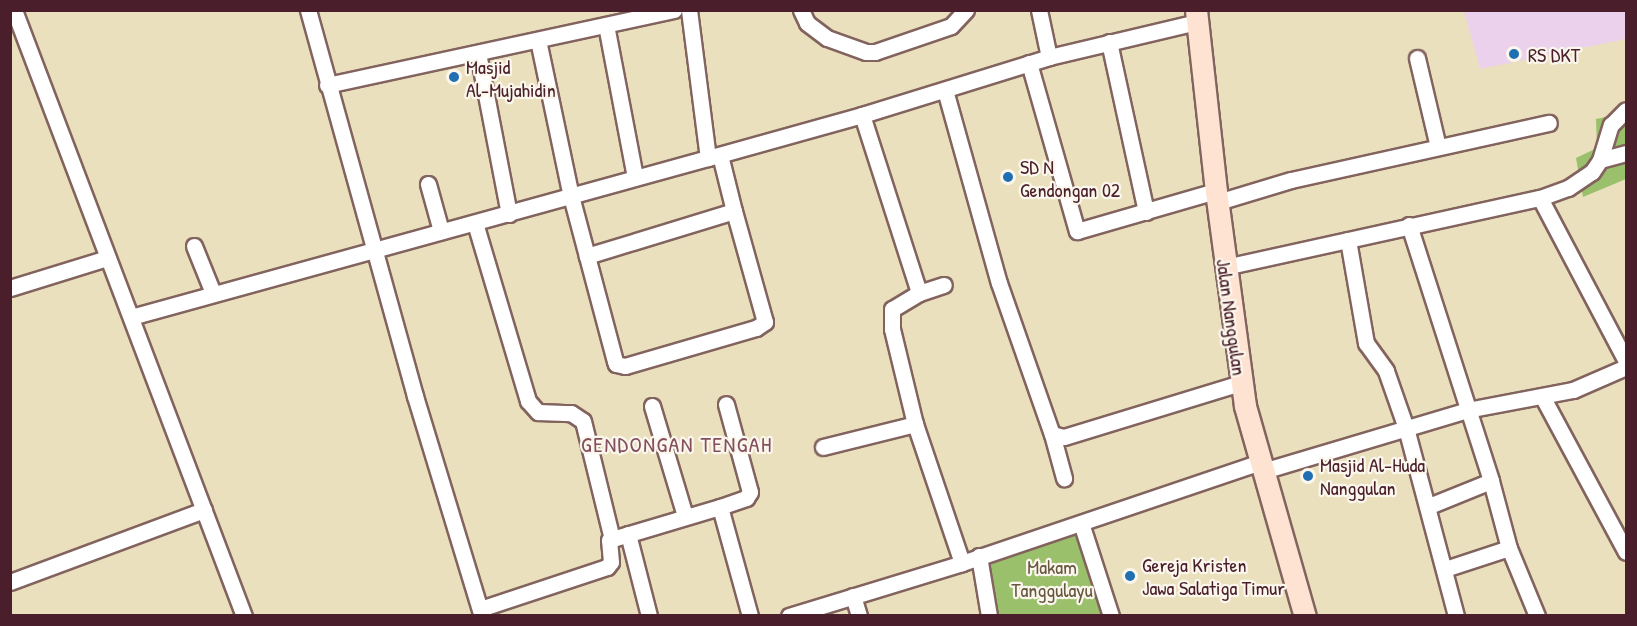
<!DOCTYPE html>
<style>
body{margin:0}
#map{position:relative;width:1637px;height:626px;overflow:hidden;background:#eae0bd;font-family:"Patrick Hand",sans-serif}
div>[style]{position:absolute}
.built>*{inset:0;background:#ebd1eb}
.green>*{inset:0;background:#9ac06b}
.roads{filter:drop-shadow(2px 0 #82635e) drop-shadow(-2px 0 #82635e) drop-shadow(0 2px #82635e) drop-shadow(0 -2px #82635e)}
.street>*{height:15px;margin:-7.5px;padding:0 7.5px;transform-origin:7.5px;border-radius:7.5px;background:#fff}
.secondary>*{height:21px;margin:-10.5px;padding:0 10.5px;transform-origin:10.5px;border-radius:10.5px;background:#fee3d2}
.dots>*{width:16px;height:16px;translate:-50% -50%;box-sizing:border-box;border:3px solid #fbf7ec;border-radius:50%}
span{translate:-50% -50%;white-space:nowrap;text-align:center;line-height:1.15;-webkit-text-stroke:4.5px #fbf7ec;paint-order:stroke}
.poi-label{font-size:20px;color:#4a1f2b}
.left{translate:0 -50%;text-align:left}
.street-label{font-size:20px;color:#4a1f2b}
.park-label{font-size:20px;color:#665741}
.quarter-label{font-size:22px;color:#834f5f;letter-spacing:1.5px}
.frame{position:absolute;inset:0;border:12px solid #4a1f2b;pointer-events:none}
</style>
<div id="map">
<div class="built">
<i style="clip-path:polygon(1464px 11px,1626px 11px,1626px 39px,1480px 69px)"></i>
</div>
<div class="green">
<i style="clip-path:polygon(1626px 113px,1626px 179px,1583px 197px,1576px 158px,1597px 148px,1596px 119px)"></i>
<i style="clip-path:polygon(1078px 529px,1106px 615px,996px 615px,987px 559px)"></i>
</div>
<div class="roads">
<div class="street">
<i style="left:14px;top:10px;width:648px;rotate:69.22deg"></i>
<i style="left:308px;top:10px;width:401px;rotate:74.5deg"></i>
<i style="left:415px;top:396px;width:230px;rotate:73.1deg"></i>
<i style="left:689px;top:10px;width:149px;rotate:82.7deg"></i>
<i style="left:708px;top:158px;width:160px;rotate:-15.6deg"></i>
<i style="left:862px;top:115px;width:196px;rotate:-17.2deg"></i>
<i style="left:1049px;top:57px;width:152px;rotate:-13.3deg"></i>
<i style="left:801px;top:10px;width:14px;rotate:65deg"></i>
<i style="left:807px;top:23px;width:25px;rotate:37deg"></i>
<i style="left:827px;top:38px;width:41px;rotate:19.7deg"></i>
<i style="left:866px;top:52px;width:9px"></i>
<i style="left:875px;top:52px;width:80px;rotate:-18.9deg"></i>
<i style="left:951px;top:26px;width:22px;rotate:-47deg"></i>
<i style="left:1039px;top:10px;width:48px;rotate:78deg"></i>
<i style="left:606px;top:25px;width:155px;rotate:79.2deg"></i>
<i style="left:538px;top:40px;width:159px;rotate:78.1deg"></i>
<i style="left:571px;top:196px;width:171px;rotate:75.1deg"></i>
<i style="left:615px;top:361px;width:3px;rotate:72deg"></i>
<i style="left:616px;top:364px;width:9px;rotate:13deg"></i>
<i style="left:625px;top:366px;width:136px;rotate:-16.2deg"></i>
<i style="left:756px;top:328px;width:11px;rotate:-34deg"></i>
<i style="left:765px;top:322px;width:115px;rotate:-105.6deg"></i>
<i style="left:734px;top:211px;width:154px;rotate:163deg"></i>
<i style="left:1109px;top:42px;width:174px;rotate:77.7deg"></i>
<i style="left:478px;top:53px;width:164px;rotate:79.1deg"></i>
<i style="left:1417px;top:58px;width:91px;rotate:76.7deg"></i>
<i style="left:1029px;top:63px;width:175px;rotate:74.1deg"></i>
<i style="left:1077px;top:231px;width:145px;rotate:-16.1deg"></i>
<i style="left:327px;top:85px;width:355px;rotate:-12.2deg"></i>
<i style="left:945px;top:90px;width:200px;rotate:74.4deg"></i>
<i style="left:999px;top:283px;width:160px;rotate:70.7deg"></i>
<i style="left:1052px;top:434px;width:12px;rotate:14deg"></i>
<i style="left:1064px;top:437px;width:185px;rotate:-17deg"></i>
<i style="left:862px;top:115px;width:187px;rotate:72.2deg"></i>
<i style="left:919px;top:293px;width:26px;rotate:-18deg"></i>
<i style="left:720px;top:155px;width:58px;rotate:76deg"></i>
<i style="left:1600px;top:160px;width:27px;rotate:-15deg"></i>
<i style="left:428px;top:184px;width:49px;rotate:74.5deg"></i>
<i style="left:1540px;top:198px;width:184px;rotate:62.2deg"></i>
<i style="left:1218px;top:202px;width:76px;rotate:-16.8deg"></i>
<i style="left:1291px;top:180px;width:264px;rotate:-12.5deg"></i>
<i style="left:475px;top:223px;width:186px;rotate:73.4deg"></i>
<i style="left:528px;top:401px;width:15px;rotate:48deg"></i>
<i style="left:538px;top:412px;width:33px;rotate:2deg"></i>
<i style="left:571px;top:413px;width:14px;rotate:34deg"></i>
<i style="left:583px;top:421px;width:122px;rotate:76.2deg"></i>
<i style="left:1409px;top:225px;width:269px;rotate:72.2deg"></i>
<i style="left:1491px;top:481px;width:69px;rotate:75deg"></i>
<i style="left:1348px;top:240px;width:105px;rotate:80.1deg"></i>
<i style="left:1366px;top:343px;width:34px;rotate:54deg"></i>
<i style="left:1386px;top:371px;width:60px;rotate:70.7deg"></i>
<i style="left:1406px;top:428px;width:195px;rotate:75.1deg"></i>
<i style="left:194px;top:246px;width:51px;rotate:68deg"></i>
<i style="left:1225px;top:267px;width:322px;rotate:-12.4deg"></i>
<i style="left:1540px;top:198px;width:30px;rotate:-20deg"></i>
<i style="left:1568px;top:188px;width:29px;rotate:-34deg"></i>
<i style="left:1592px;top:172px;width:14px;rotate:-56deg"></i>
<i style="left:1600px;top:160px;width:37px;rotate:-73deg"></i>
<i style="left:1611px;top:125px;width:21px;rotate:-45deg"></i>
<i style="left:10px;top:288px;width:102px;rotate:-17.2deg"></i>
<i style="left:919px;top:293px;width:31px;rotate:149deg"></i>
<i style="left:892px;top:309px;width:20px;rotate:90deg"></i>
<i style="left:892px;top:329px;width:98px;rotate:76.4deg"></i>
<i style="left:915px;top:424px;width:147px;rotate:71.3deg"></i>
<i style="left:131px;top:317px;width:599px;rotate:-15.41deg"></i>
<i style="left:1542px;top:396px;width:177px;rotate:61.7deg"></i>
<i style="left:652px;top:406px;width:115px;rotate:73.3deg"></i>
<i style="left:1052px;top:434px;width:46px;rotate:74.7deg"></i>
<i style="left:823px;top:447px;width:95px;rotate:-14deg"></i>
<i style="left:1263px;top:471px;width:213px;rotate:-16.6deg"></i>
<i style="left:1467px;top:410px;width:108px;rotate:-10.7deg"></i>
<i style="left:1573px;top:390px;width:58px;rotate:-23.5deg"></i>
<i style="left:1429px;top:506px;width:67px;rotate:-22deg"></i>
<i style="left:720px;top:507px;width:28px;rotate:-19deg"></i>
<i style="left:746px;top:498px;width:7px;rotate:-56deg"></i>
<i style="left:750px;top:492px;width:91px;rotate:-105.3deg"></i>
<i style="left:1081px;top:523px;width:98px;rotate:72.1deg"></i>
<i style="left:628px;top:534px;width:85px;rotate:75.6deg"></i>
<i style="left:979px;top:556px;width:61px;rotate:80.5deg"></i>
<i style="left:1445px;top:569px;width:67px;rotate:-18.2deg"></i>
<i style="left:1509px;top:548px;width:74px;rotate:67.6deg"></i>
<i style="left:10px;top:582px;width:207px;rotate:-20.4deg"></i>
<i style="left:853px;top:596px;width:21px;rotate:73deg"></i>
<i style="left:480px;top:609px;width:134px;rotate:-18.3deg"></i>
<i style="left:607px;top:567px;width:6px;rotate:-51deg"></i>
<i style="left:611px;top:562px;width:22px;rotate:-95deg"></i>
<i style="left:609px;top:540px;width:116px;rotate:-16.6deg"></i>
<i style="left:720px;top:507px;width:113px;rotate:74.6deg"></i>
<i style="left:789px;top:616px;width:181px;rotate:-17deg"></i>
<i style="left:962px;top:563px;width:315px;rotate:-18.7deg"></i>
</div>
<div class="secondary">
<i style="left:1196px;top:10px;width:182px;rotate:83.7deg"></i>
<i style="left:1216px;top:191px;width:217px;rotate:82.3deg"></i>
<i style="left:1245px;top:406px;width:218px;rotate:74.1deg"></i>
</div>
</div>
<div class="dots">
<i style="left:1514px;top:54px;background:#1f6fb2"></i>
<i style="left:454px;top:77px;background:#1f6fb2"></i>
<i style="left:1008px;top:177px;background:#1f6fb2"></i>
<i style="left:1308px;top:476px;background:#1f6fb2"></i>
<i style="left:1130px;top:576px;background:#1f6fb2"></i>
</div>
<div class="poi-label">
<span class="left" style="left:1528px;top:54px">RS DKT</span>
<span class="left" style="left:466px;top:78px">Masjid<br>Al-Mujahidin</span>
<span class="left" style="left:1020px;top:178px">SD N<br>Gendongan 02</span>
<span class="left" style="left:1320px;top:476px">Masjid Al-Huda<br>Nanggulan</span>
<span class="left" style="left:1142px;top:576px">Gereja Kristen<br>Jawa Salatiga Timur</span>
</div>
<div class="street-label">
<span style="left:1232px;top:317px;rotate:82deg">Jalan Nanggulan</span>
</div>
<div class="park-label">
<span style="left:1052px;top:578px">Makam<br>Tanggulayu</span>
</div>
<div class="quarter-label">
<span style="left:677px;top:445px">GENDONGAN TENGAH</span>
</div>
<div class="frame"></div>
</div>
